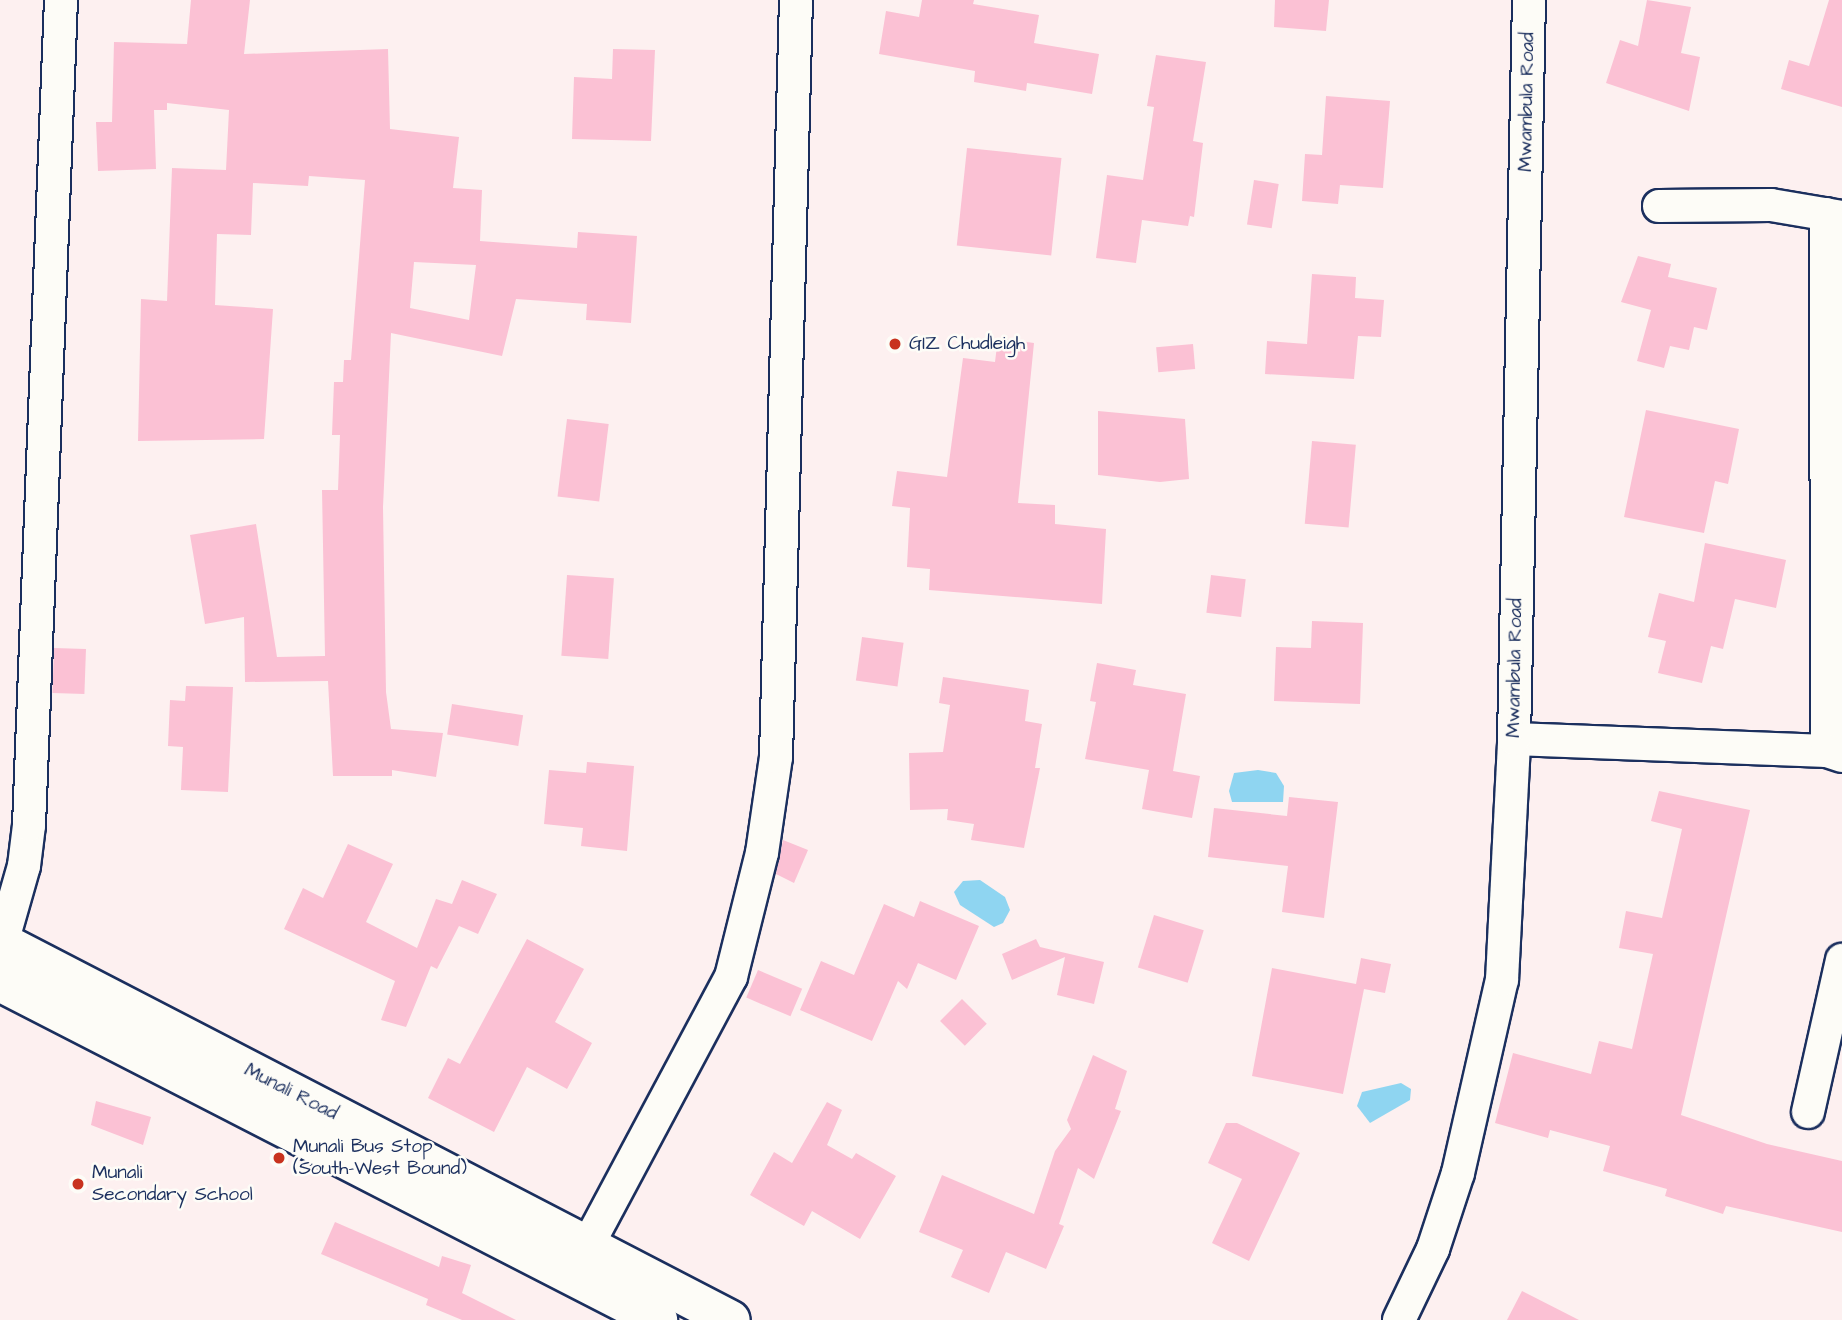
<!DOCTYPE html>
<style>
body{margin:0}
#map{position:relative;width:1842px;height:1320px;overflow:hidden;background:#fdf0f0;font-family:"Architects Daughter",sans-serif}
div>[style]{position:absolute}
.water>*{inset:0;background:#8fd5f1}
.building>*{inset:0;background:#fbc1d4;transform-origin:0 0}
.roads{filter:drop-shadow(2px 0 #1b2f5e) drop-shadow(-2px 0 #1b2f5e) drop-shadow(0 2px #1b2f5e) drop-shadow(0 -2px #1b2f5e)}
.minor>*{height:32px;margin:-16px;padding:0 16px;transform-origin:16px;border-radius:16px;background:#fdfcf7}
.secondary>*{height:38px;margin:-19px;padding:0 19px;transform-origin:19px;border-radius:19px;background:#fdfcf7}
.dots>*{width:19px;height:19px;translate:-50% -50%;box-sizing:border-box;border:4px solid #fdfcf7;border-radius:50%}
span{translate:-50% -50%;white-space:nowrap;text-align:center;line-height:1.15;-webkit-text-stroke:5px #fdfcf7;paint-order:stroke}
.street-label{font-size:19px;color:#1b2f5e}
.poi-label{font-size:19px;color:#1b2f5e}
.left{translate:0 -50%;text-align:left}
</style>
<div id="map">
<div class="water">
<i style="clip-path:polygon(1258px 770px,1276px 773px,1284px 786px,1283px 802px,1232px 802px,1229px 791px,1234px 773px)"></i>
<i style="clip-path:polygon(980px 880px,1005px 897px,1010px 910px,1003px 923px,994px 927px,960px 905px,954px 892px,963px 881px)"></i>
<i style="clip-path:polygon(1401px 1083px,1411px 1089px,1410px 1100px,1370px 1123px,1357px 1106px,1362px 1092px)"></i>
</div>
<div class="building">
<i style="clip-path:polygon(evenodd,191px 0,250px 0,244px 54px,388px 49px,390px 129px,459px 137px,453px 188px,482px 190px,480px 241px,577px 248px,578px 232px,637px 236px,631px 323px,586px 320px,587px 304px,516px 299px,502px 356px,391px 333px,383px 507px,386px 692px,391px 729px,443px 733px,436px 777px,392px 770px,392px 776px,333px 776px,328px 681px,245px 682px,244px 617px,205px 624px,190px 535px,256px 524px,277px 657px,325px 656px,322px 490px,338px 490px,340px 435px,332px 435px,334px 382px,343px 382px,344px 360px,351px 360px,365px 180px,309px 176px,308px 186px,253px 183px,251px 235px,217px 234px,215px 305px,273px 309px,264px 439px,138px 441px,141px 299px,167px 301px,172px 168px,226px 170px,229px 110px,167px 103px,167px 110px,154px 110px,156px 169px,98px 171px,96px 122px,112px 122px,114px 42px,187px 44px,191px 0,414px 262px,476px 265px,469px 320px,410px 308px,414px 262px)"></i>
<i style="clip-path:polygon(922px 0,974px 0,973px 4px,1039px 15px,1034px 43px,1099px 54px,1092px 94px,1027px 83px,1026px 91px,974px 82px,975px 71px,879px 54px,886px 11px,919px 17px)"></i>
<i style="clip-path:polygon(1275px 0,1329px 0,1326px 31px,1274px 27px)"></i>
<i style="clip-path:polygon(1647px 0,1691px 7px,1681px 53px,1700px 57px,1689px 111px,1606px 83px,1620px 40px,1638px 46px)"></i>
<i style="clip-path:polygon(1829px 0,1842px 0,1842px 107px,1781px 89px,1789px 60px,1809px 66px)"></i>
<i style="clip-path:polygon(613px 49px,655px 50px,651px 141px,572px 139px,574px 77px,612px 79px)"></i>
<i style="clip-path:polygon(1156px 55px,1206px 62px,1193px 141px,1203px 143px,1194px 217px,1190px 216px,1188px 226px,1142px 220px,1136px 263px,1096px 258px,1107px 175px,1143px 180px,1154px 107px,1147px 106px)"></i>
<i style="clip-path:polygon(1326px 96px,1390px 101px,1383px 188px,1340px 185px,1338px 204px,1302px 201px,1305px 154px,1322px 155px)"></i>
<i style="left:967px;top:148px;width:95px;height:98px;rotate:6deg"></i>
<i style="left:1254px;top:180px;width:25px;height:45px;rotate:9deg"></i>
<i style="clip-path:polygon(1638px 256px,1671px 264px,1668px 277px,1717px 288px,1707px 330px,1694px 327px,1689px 350px,1670px 346px,1664px 368px,1637px 361px,1651px 310px,1621px 302px)"></i>
<i style="clip-path:polygon(1312px 274px,1356px 277px,1355px 298px,1384px 300px,1381px 337px,1358px 336px,1354px 379px,1265px 374px,1267px 341px,1307px 344px)"></i>
<i style="clip-path:polygon(998px 338px,1034px 343px,1018px 503px,1055px 505px,1055px 524px,1106px 529px,1102px 604px,929px 590px,930px 569px,907px 567px,910px 508px,892px 506px,897px 471px,947px 477px,963px 358px,995px 362px)"></i>
<i style="left:1193px;top:344px;width:25px;height:37px;rotate:85deg"></i>
<i style="clip-path:polygon(1646px 410px,1739px 429px,1728px 484px,1715px 481px,1704px 533px,1624px 517px)"></i>
<i style="clip-path:polygon(1098px 411px,1185px 419px,1189px 479px,1160px 482px,1098px 475px)"></i>
<i style="left:567px;top:419px;width:42px;height:78px;rotate:7deg"></i>
<i style="left:1312px;top:441px;width:44px;height:83px;rotate:5deg"></i>
<i style="clip-path:polygon(1705px 543px,1786px 560px,1776px 608px,1735px 599px,1723px 649px,1711px 646px,1702px 683px,1658px 673px,1666px 641px,1648px 637px,1659px 593px,1694px 602px)"></i>
<i style="left:567px;top:575px;width:47px;height:81px;rotate:4deg"></i>
<i style="left:1211px;top:575px;width:35px;height:38px;rotate:7deg"></i>
<i style="clip-path:polygon(1312px 621px,1363px 623px,1360px 704px,1274px 701px,1276px 647px,1311px 648px)"></i>
<i style="left:862px;top:637px;width:42px;height:44px;rotate:8deg"></i>
<i style="left:54px;top:648px;width:32px;height:45px;rotate:2deg"></i>
<i style="clip-path:polygon(1097px 663px,1136px 670px,1133px 685px,1186px 694px,1173px 771px,1200px 776px,1192px 818px,1142px 809px,1149px 770px,1085px 759px,1096px 702px,1090px 701px)"></i>
<i style="clip-path:polygon(943px 677px,1029px 690px,1025px 721px,1042px 724px,1035px 768px,1040px 768px,1024px 848px,971px 840px,974px 824px,947px 820px,948px 809px,910px 810px,909px 753px,943px 752px,950px 705px,939px 703px)"></i>
<i style="clip-path:polygon(186px 686px,233px 687px,228px 792px,181px 790px,183px 747px,168px 746px,170px 700px,185px 701px)"></i>
<i style="left:452px;top:704px;width:72px;height:31px;rotate:9deg"></i>
<i style="clip-path:polygon(587px 762px,634px 766px,627px 851px,581px 846px,583px 828px,544px 824px,549px 770px,586px 773px)"></i>
<i style="clip-path:polygon(1659px 791px,1750px 810px,1681px 1115px,1767px 1144px,1842px 1161px,1842px 1232px,1726px 1206px,1723px 1214px,1665px 1196px,1667px 1189px,1603px 1171px,1610px 1146px,1550px 1130px,1548px 1138px,1495px 1123px,1513px 1053px,1591px 1074px,1599px 1041px,1632px 1049px,1653px 954px,1619px 948px,1626px 911px,1662px 918px,1682px 829px,1651px 821px)"></i>
<i style="clip-path:polygon(1289px 797px,1338px 802px,1324px 918px,1282px 912px,1288px 866px,1208px 857px,1214px 808px,1287px 816px)"></i>
<i style="clip-path:polygon(783px 840px,808px 850px,794px 883px,776px 874px)"></i>
<i style="clip-path:polygon(348px 844px,393px 864px,366px 922px,417px 948px,436px 899px,452px 904px,462px 880px,497px 894px,478px 934px,459px 926px,437px 969px,431px 966px,406px 1027px,381px 1020px,395px 981px,284px 929px,303px 888px,323px 898px)"></i>
<i style="clip-path:polygon(920px 901px,979px 926px,956px 980px,918px 963px,907px 989px,898px 981px,872px 1041px,800px 1010px,821px 961px,854px 975px,884px 904px,914px 917px)"></i>
<i style="left:1154px;top:915px;width:52px;height:55px;rotate:17deg"></i>
<i style="clip-path:polygon(527px 939px,584px 969px,555px 1022px,592px 1043px,567px 1089px,527px 1067px,494px 1132px,428px 1098px,448px 1058px,460px 1064px)"></i>
<i style="clip-path:polygon(1036px 939px,1040px 947px,1104px 962px,1094px 1004px,1057px 995px,1065px 957px,1012px 980px,1002px 954px)"></i>
<i style="clip-path:polygon(1361px 958px,1391px 964px,1385px 993px,1364px 989px,1343px 1094px,1252px 1076px,1272px 968px,1356px 984px)"></i>
<i style="left:758px;top:970px;width:48px;height:30px;rotate:23deg"></i>
<i style="left:962px;top:999px;width:35px;height:31px;rotate:45deg"></i>
<i style="clip-path:polygon(1093px 1055px,1127px 1071px,1115px 1109px,1121px 1111px,1094px 1179px,1078px 1168px,1059px 1224px,1064px 1226px,1046px 1269px,1006px 1252px,989px 1293px,951px 1277px,963px 1250px,919px 1232px,942px 1175px,1034px 1214px,1055px 1151px,1071px 1129px,1067px 1120px)"></i>
<i style="clip-path:polygon(96px 1101px,151px 1117px,143px 1145px,91px 1125px)"></i>
<i style="clip-path:polygon(827px 1102px,842px 1110px,827px 1145px,852px 1159px,856px 1153px,896px 1176px,860px 1239px,812px 1211px,804px 1226px,750px 1195px,774px 1152px,792px 1163px)"></i>
<i style="clip-path:polygon(1226px 1123px,1237px 1123px,1300px 1153px,1249px 1261px,1212px 1243px,1242px 1179px,1208px 1163px)"></i>
<i style="clip-path:polygon(335px 1222px,439px 1267px,442px 1256px,471px 1265px,462px 1293px,516px 1320px,462px 1320px,426px 1305px,428px 1299px,321px 1254px)"></i>
<i style="clip-path:polygon(1522px 1291px,1579px 1320px,1507px 1320px)"></i>
</div>
<div class="roads">
<div class="minor">
<i style="left:1659px;top:206px;width:112px;rotate:-0.5deg"></i>
<i style="left:1771px;top:205px;width:72px;rotate:9.6deg"></i>
<i style="left:1826px;top:214px;width:537px;rotate:89.89deg"></i>
<i style="left:1514px;top:739px;width:313px;rotate:2.2deg"></i>
<i style="left:1827px;top:751px;width:16px;rotate:18deg"></i>
<i style="left:0;top:950px;width:87px;rotate:-74.1deg"></i>
<i style="left:24px;top:866px;width:41px;rotate:-83deg"></i>
<i style="left:29px;top:825px;width:826px;rotate:-87.78deg"></i>
<i style="left:1808px;top:1112px;width:156px;rotate:-77.4deg"></i>
<i style="left:576px;top:1267px;width:329px;rotate:-61.9deg"></i>
<i style="left:731px;top:977px;width:128px;rotate:-76deg"></i>
<i style="left:762px;top:853px;width:97px;rotate:-81.7deg"></i>
<i style="left:776px;top:757px;width:757px;rotate:-88.49deg"></i>
<i style="left:1399px;top:1320px;width:79px;rotate:-64.4deg"></i>
<i style="left:1433px;top:1249px;width:80px;rotate:-71.8deg"></i>
<i style="left:1458px;top:1173px;width:198px;rotate:-77.2deg"></i>
<i style="left:1502px;top:980px;width:241px;rotate:-87.1deg"></i>
<i style="left:1514px;top:739px;width:739px;rotate:-88.84deg"></i>
</div>
<div class="secondary">
<i style="left:0;top:941px;width:823px;rotate:27.41deg"></i>
<i style="left:0;top:982px;width:740px;rotate:27.19deg"></i>
</div>
</div>
<div class="dots">
<i style="left:895px;top:344px;background:#c8321e"></i>
<i style="left:279px;top:1158px;background:#c8321e"></i>
<i style="left:78px;top:1184px;background:#c8321e"></i>
</div>
<div class="street-label">
<span style="left:1527px;top:102px;rotate:-89deg">Mwambula Road</span>
<span style="left:1515px;top:668px;rotate:-89deg">Mwambula Road</span>
<span style="left:291px;top:1092px;rotate:27deg">Munali Road</span>
</div>
<div class="poi-label">
<span class="left" style="left:909px;top:344px">GIZ Chudleigh</span>
<span class="left" style="left:293px;top:1158px">Munali Bus Stop<br>(South-West Bound)</span>
<span class="left" style="left:92px;top:1184px">Munali<br>Secondary School</span>
</div>
</div>
